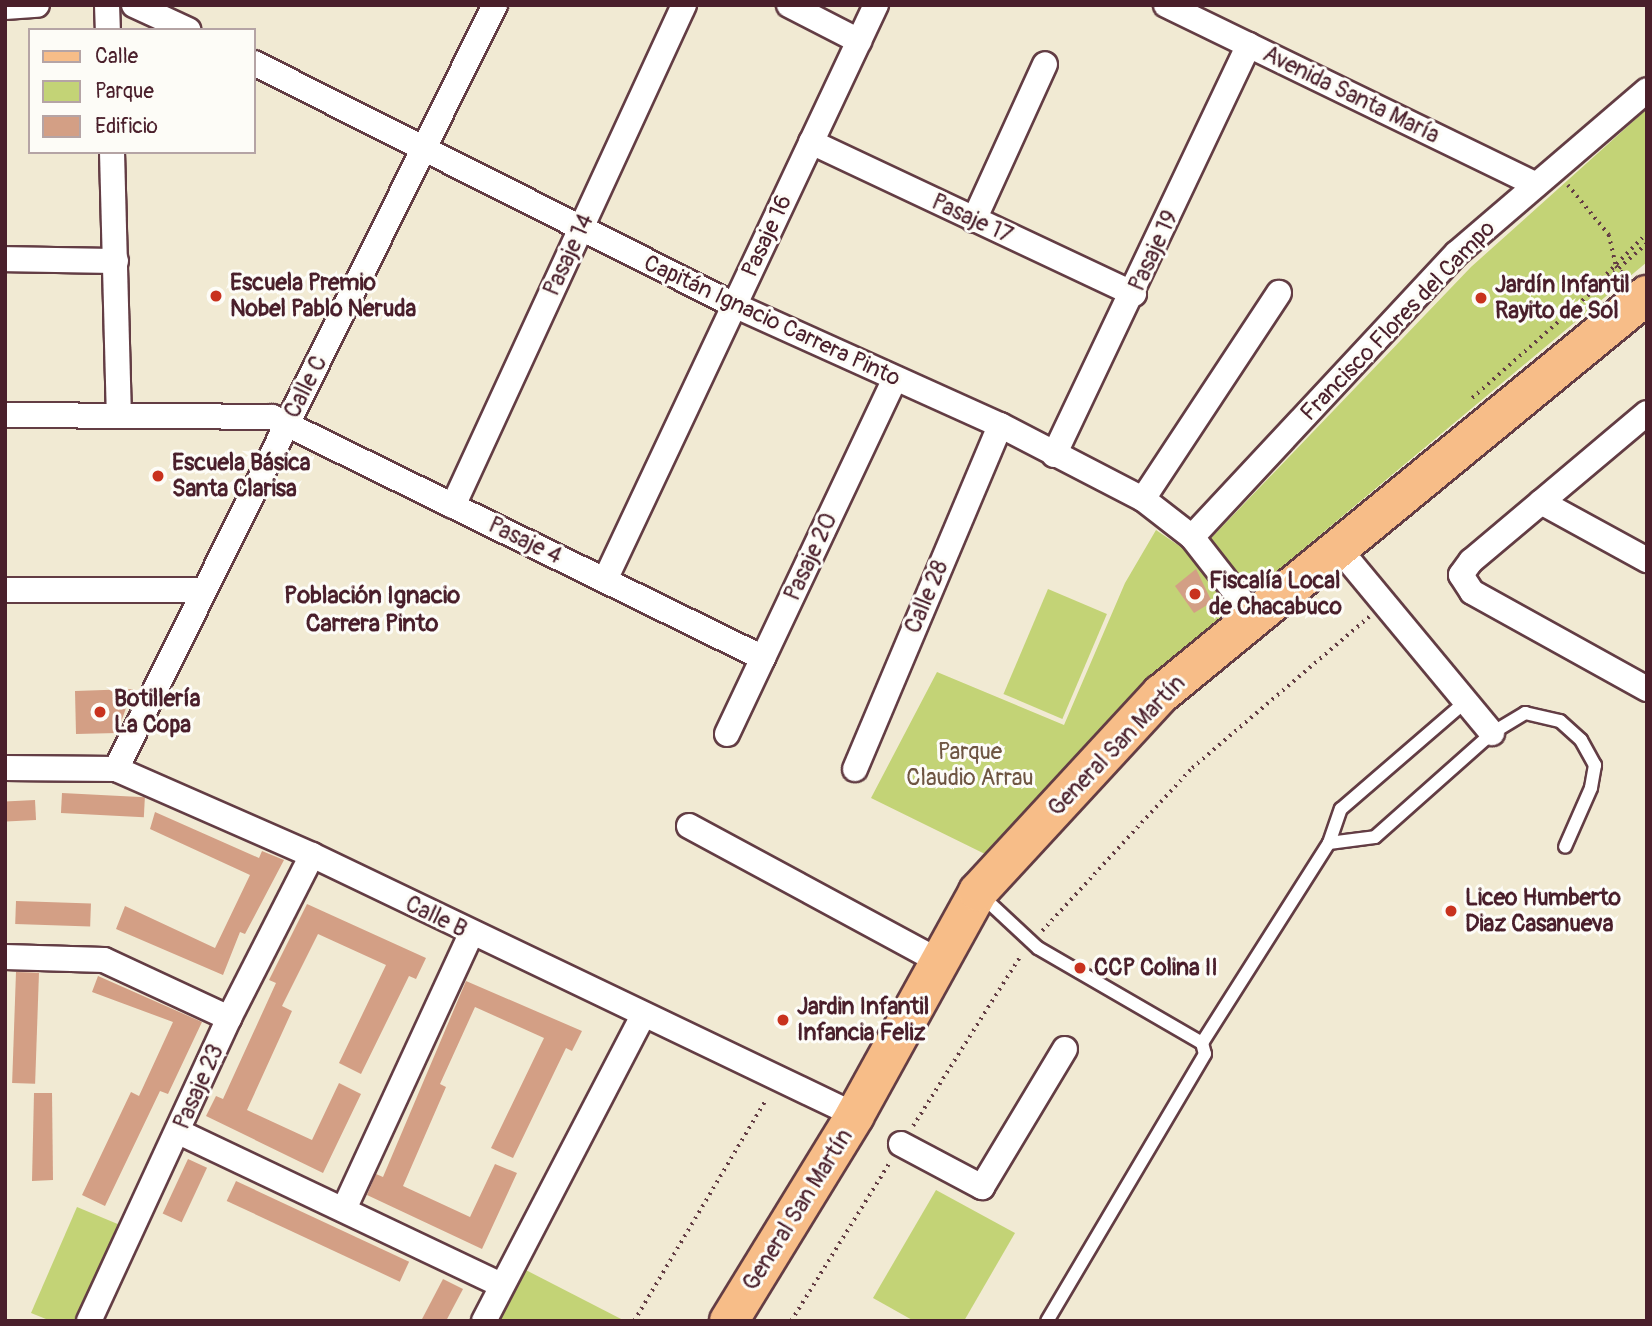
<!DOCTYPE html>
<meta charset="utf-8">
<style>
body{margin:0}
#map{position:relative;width:1652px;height:1326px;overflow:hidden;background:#f1ead3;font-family:Pangolin,sans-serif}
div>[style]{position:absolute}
.green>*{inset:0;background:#c3d376;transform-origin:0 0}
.building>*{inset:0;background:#d39f85;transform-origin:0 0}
.path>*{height:3.5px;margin-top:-1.75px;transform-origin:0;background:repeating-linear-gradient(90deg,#633d44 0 2px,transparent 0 7px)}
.roads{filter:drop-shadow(2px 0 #633d44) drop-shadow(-2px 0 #633d44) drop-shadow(0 2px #633d44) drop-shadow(0 -2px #633d44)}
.service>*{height:12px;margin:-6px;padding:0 6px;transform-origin:6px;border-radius:6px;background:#fff}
.minor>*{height:24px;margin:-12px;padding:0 12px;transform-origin:12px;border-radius:12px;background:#fff}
.primary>*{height:38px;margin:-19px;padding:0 19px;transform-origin:19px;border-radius:19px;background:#f7bd88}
.dots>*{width:19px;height:19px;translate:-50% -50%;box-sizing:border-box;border:4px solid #fdfcf7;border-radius:50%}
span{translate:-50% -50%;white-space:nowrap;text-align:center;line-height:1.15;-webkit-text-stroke:6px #fdfcf7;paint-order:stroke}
.street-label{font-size:23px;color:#4a1f2b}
.poi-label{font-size:23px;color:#4a1f2b;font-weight:700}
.left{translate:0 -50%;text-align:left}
.park-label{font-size:23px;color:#6e5542}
.neighbourhood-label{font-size:24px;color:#4a1f2b;font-weight:700}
.frame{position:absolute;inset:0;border:7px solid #4a1f2b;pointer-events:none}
.legend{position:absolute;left:28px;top:28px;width:228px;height:126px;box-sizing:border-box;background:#fdfcf7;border:2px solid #b5a4a5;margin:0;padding:9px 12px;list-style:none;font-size:21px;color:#4a1f2b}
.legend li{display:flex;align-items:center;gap:14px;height:35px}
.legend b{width:35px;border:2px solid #b5a4a5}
</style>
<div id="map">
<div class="green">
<i style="clip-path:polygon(1647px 109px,1647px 262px,1145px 681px,987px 855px,871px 798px,937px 672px,1064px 725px,1125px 583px,1156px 530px,1194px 556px,1471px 267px)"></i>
<i style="left:1048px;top:589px;width:64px;height:114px;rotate:23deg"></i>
<i style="clip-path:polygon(936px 1190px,1015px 1233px,964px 1321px,914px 1321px,873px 1298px)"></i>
<i style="clip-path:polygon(77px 1207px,120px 1225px,74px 1321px,51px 1321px,31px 1313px)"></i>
<i style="clip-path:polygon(518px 1266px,625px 1321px,492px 1321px)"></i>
</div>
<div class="building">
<i style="clip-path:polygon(1196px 569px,1212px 602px,1194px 613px,1175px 586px)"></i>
<i style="clip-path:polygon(133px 689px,117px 733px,76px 734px,75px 691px)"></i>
<i style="left:62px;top:793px;width:83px;height:20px;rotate:3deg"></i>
<i style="left:35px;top:800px;width:20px;height:30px;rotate:87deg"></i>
<i style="clip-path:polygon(155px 812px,259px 858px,262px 851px,284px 860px,245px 934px,240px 932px,223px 975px,116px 929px,125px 906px,215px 948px,250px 875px,150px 829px)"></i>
<i style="left:16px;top:901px;width:75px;height:23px;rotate:2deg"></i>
<i style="clip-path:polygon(307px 904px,426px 958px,416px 979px,409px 976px,361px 1074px,339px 1063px,386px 965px,318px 934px,282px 1006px,292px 1011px,247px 1110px,312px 1140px,339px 1083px,361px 1094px,323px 1173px,206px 1116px,216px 1096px,223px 1099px,276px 983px,269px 980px)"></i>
<i style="left:16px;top:972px;width:23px;height:111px;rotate:2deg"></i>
<i style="clip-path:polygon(98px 976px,202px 1022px,168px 1094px,160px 1091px,105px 1206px,82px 1195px,131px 1092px,139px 1096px,173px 1022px,92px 992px)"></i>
<i style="clip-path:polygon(466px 981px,582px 1031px,572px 1051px,566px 1048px,513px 1158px,491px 1148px,544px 1038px,475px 1007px,440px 1084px,446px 1087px,403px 1186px,470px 1217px,495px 1164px,517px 1173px,482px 1249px,367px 1195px,376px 1174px,383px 1177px)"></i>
<i style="clip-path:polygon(34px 1093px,52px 1093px,53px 1180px,32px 1181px)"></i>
<i style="left:188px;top:1159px;width:21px;height:60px;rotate:25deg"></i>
<i style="left:236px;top:1181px;width:191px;height:22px;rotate:25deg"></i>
<i style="clip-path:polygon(443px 1279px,463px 1289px,446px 1321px,421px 1321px)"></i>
</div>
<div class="path">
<i style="left:1568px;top:185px;width:65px;rotate:50.6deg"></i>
<i style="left:1609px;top:235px;width:32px;rotate:77deg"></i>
<i style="left:1616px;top:266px;width:15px;rotate:48deg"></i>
<i style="left:1587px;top:294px;width:86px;rotate:-45.5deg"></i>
<i style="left:1472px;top:398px;width:234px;rotate:-41.5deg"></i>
<i style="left:1042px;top:931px;width:222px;rotate:-47.4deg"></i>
<i style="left:1192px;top:768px;width:233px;rotate:-40.5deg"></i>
<i style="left:913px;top:1126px;width:202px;rotate:-57.7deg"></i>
<i style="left:634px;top:1321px;width:256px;rotate:-59.2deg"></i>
<i style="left:791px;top:1321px;width:187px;rotate:-58.1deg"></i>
</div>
<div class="roads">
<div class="service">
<i style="left:1329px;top:843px;width:36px;rotate:-71deg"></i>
<i style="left:1341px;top:809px;width:165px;rotate:-40.8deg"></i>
<i style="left:982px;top:896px;width:76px;rotate:42.9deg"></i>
<i style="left:1038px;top:948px;width:190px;rotate:30.1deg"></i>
<i style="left:1202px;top:1043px;width:11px;rotate:75deg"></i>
<i style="left:1205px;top:1054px;width:310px;rotate:120.6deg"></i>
<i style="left:1202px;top:1043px;width:237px;rotate:-57.6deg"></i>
<i style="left:1329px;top:843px;width:46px;rotate:-7.4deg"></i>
<i style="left:1375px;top:837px;width:157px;rotate:-41.6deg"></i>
<i style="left:1492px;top:733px;width:39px;rotate:-31deg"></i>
<i style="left:1525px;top:713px;width:36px;rotate:13deg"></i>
<i style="left:1560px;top:721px;width:28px;rotate:42deg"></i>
<i style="left:1581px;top:740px;width:29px;rotate:61deg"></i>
<i style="left:1595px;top:765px;width:23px;rotate:100deg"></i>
<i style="left:1591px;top:788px;width:64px;rotate:113.8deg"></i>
</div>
<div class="minor">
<i style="left:107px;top:5px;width:25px;rotate:88deg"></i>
<i style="left:134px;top:5px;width:60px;rotate:24.8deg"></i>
<i style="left:789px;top:5px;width:79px;rotate:27.2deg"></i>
<i style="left:1166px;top:5px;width:411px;rotate:25.9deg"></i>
<i style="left:5px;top:7px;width:32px;rotate:-4deg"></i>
<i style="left:254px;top:63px;width:538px;rotate:26.76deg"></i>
<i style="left:734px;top:305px;width:292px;rotate:24.3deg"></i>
<i style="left:1000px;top:425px;width:161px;rotate:27.4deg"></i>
<i style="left:1143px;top:499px;width:62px;rotate:37.8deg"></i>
<i style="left:1192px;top:537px;width:104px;rotate:52deg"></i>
<i style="left:811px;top:142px;width:357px;rotate:25.2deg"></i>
<i style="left:112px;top:152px;width:263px;rotate:88.5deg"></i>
<i style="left:974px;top:220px;width:171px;rotate:-65.5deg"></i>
<i style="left:5px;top:259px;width:111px;rotate:1deg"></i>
<i style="left:1647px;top:413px;width:230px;rotate:139.9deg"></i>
<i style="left:1471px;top:561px;width:17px;rotate:126deg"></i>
<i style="left:1461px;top:575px;width:20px;rotate:57deg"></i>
<i style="left:1472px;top:592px;width:200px;rotate:29deg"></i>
<i style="left:5px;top:415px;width:267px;rotate:0.4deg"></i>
<i style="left:272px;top:417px;width:547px;rotate:26.14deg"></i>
<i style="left:1054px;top:455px;width:454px;rotate:-64.6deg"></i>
<i style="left:1143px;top:499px;width:247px;rotate:-56.6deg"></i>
<i style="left:1541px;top:502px;width:121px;rotate:28.7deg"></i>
<i style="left:453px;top:506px;width:552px;rotate:-65.25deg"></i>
<i style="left:1192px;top:537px;width:388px;rotate:-47deg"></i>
<i style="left:1457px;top:253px;width:250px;rotate:-40.6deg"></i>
<i style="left:1340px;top:550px;width:238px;rotate:50.3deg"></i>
<i style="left:605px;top:580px;width:636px;rotate:-64.77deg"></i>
<i style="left:5px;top:590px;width:197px"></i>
<i style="left:727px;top:734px;width:393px;rotate:-64.7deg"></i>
<i style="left:5px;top:768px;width:111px;rotate:0.5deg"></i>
<i style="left:116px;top:769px;width:214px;rotate:23.7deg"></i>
<i style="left:312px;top:855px;width:602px;rotate:25.59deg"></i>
<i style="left:116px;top:769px;width:853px;rotate:-63.62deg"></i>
<i style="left:855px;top:769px;width:373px;rotate:-67.1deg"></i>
<i style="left:689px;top:826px;width:282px;rotate:28.4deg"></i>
<i style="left:5px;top:957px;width:99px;rotate:1.7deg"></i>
<i style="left:104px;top:960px;width:138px;rotate:24.9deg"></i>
<i style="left:179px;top:1132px;width:357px;rotate:25.4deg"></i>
<i style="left:901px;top:1144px;width:92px;rotate:28deg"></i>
<i style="left:982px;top:1187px;width:161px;rotate:-59deg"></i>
<i style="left:344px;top:1209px;width:303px;rotate:-65.2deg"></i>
<i style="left:89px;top:1321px;width:334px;rotate:-65.2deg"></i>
<i style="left:229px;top:1018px;width:183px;rotate:-63deg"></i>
<i style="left:484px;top:1321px;width:344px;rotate:-62.5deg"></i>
</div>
<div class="primary">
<i style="left:729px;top:1321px;width:241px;rotate:-58.5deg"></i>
<i style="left:855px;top:1115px;width:255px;rotate:-61.1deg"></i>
<i style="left:978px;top:892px;width:270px;rotate:-47.3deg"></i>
<i style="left:1161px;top:694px;width:629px;rotate:-39.39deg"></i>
</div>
</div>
<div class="dots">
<i style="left:216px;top:296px;background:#c8321e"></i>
<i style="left:1481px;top:298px;background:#c8321e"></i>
<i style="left:158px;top:476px;background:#c8321e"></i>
<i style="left:1195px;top:594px;background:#c8321e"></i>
<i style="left:100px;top:712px;background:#c8321e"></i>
<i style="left:1451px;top:911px;background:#c8321e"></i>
<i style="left:1080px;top:968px;background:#c8321e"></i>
<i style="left:783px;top:1020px;background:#c8321e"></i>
</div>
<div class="street-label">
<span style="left:1351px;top:95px;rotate:26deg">Avenida Santa María</span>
<span style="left:972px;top:219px;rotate:25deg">Pasaje 17</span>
<span style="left:767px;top:236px;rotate:-65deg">Pasaje 16</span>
<span style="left:1154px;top:251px;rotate:-65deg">Pasaje 19</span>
<span style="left:569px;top:255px;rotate:-65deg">Pasaje 14</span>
<span style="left:772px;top:321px;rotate:25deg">Capitán Ignacio Carrera Pinto</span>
<span style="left:1398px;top:321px;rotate:-46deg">Francisco Flores del Campo</span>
<span style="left:306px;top:387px;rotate:-63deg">Calle C</span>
<span style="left:525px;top:541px;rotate:26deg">Pasaje 4</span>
<span style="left:811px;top:557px;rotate:-65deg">Pasaje 20</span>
<span style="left:927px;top:597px;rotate:-67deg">Calle 28</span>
<span style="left:1117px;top:746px;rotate:-46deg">General San Martín</span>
<span style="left:436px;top:917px;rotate:26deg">Calle B</span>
<span style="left:199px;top:1087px;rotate:-66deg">Pasaje 23</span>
<span style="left:798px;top:1210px;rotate:-58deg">General San Martín</span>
</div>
<div class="poi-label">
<span class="left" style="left:230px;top:296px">Escuela Premio<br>Nobel Pablo Neruda</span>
<span class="left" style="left:1495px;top:298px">Jardín Infantil<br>Rayito de Sol</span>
<span class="left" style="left:172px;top:476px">Escuela Básica<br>Santa Clarisa</span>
<span class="left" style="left:1209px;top:594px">Fiscalía Local<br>de Chacabuco</span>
<span class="left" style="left:114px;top:712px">Botillería<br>La Copa</span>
<span class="left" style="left:1465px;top:911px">Liceo Humberto<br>Diaz Casanueva</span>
<span class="left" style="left:1094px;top:968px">CCP Colina II</span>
<span class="left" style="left:797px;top:1020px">Jardin Infantil<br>Infancia Feliz</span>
</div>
<div class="park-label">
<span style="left:970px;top:765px">Parque<br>Claudio Arrau</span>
</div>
<div class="neighbourhood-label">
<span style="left:372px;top:610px">Población Ignacio<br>Carrera Pinto</span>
</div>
<div class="frame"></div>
<ul class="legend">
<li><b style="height:9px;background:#f7bd88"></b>Calle</li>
<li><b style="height:19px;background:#c3d376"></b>Parque</li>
<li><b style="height:19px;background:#d39f85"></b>Edificio</li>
</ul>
</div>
